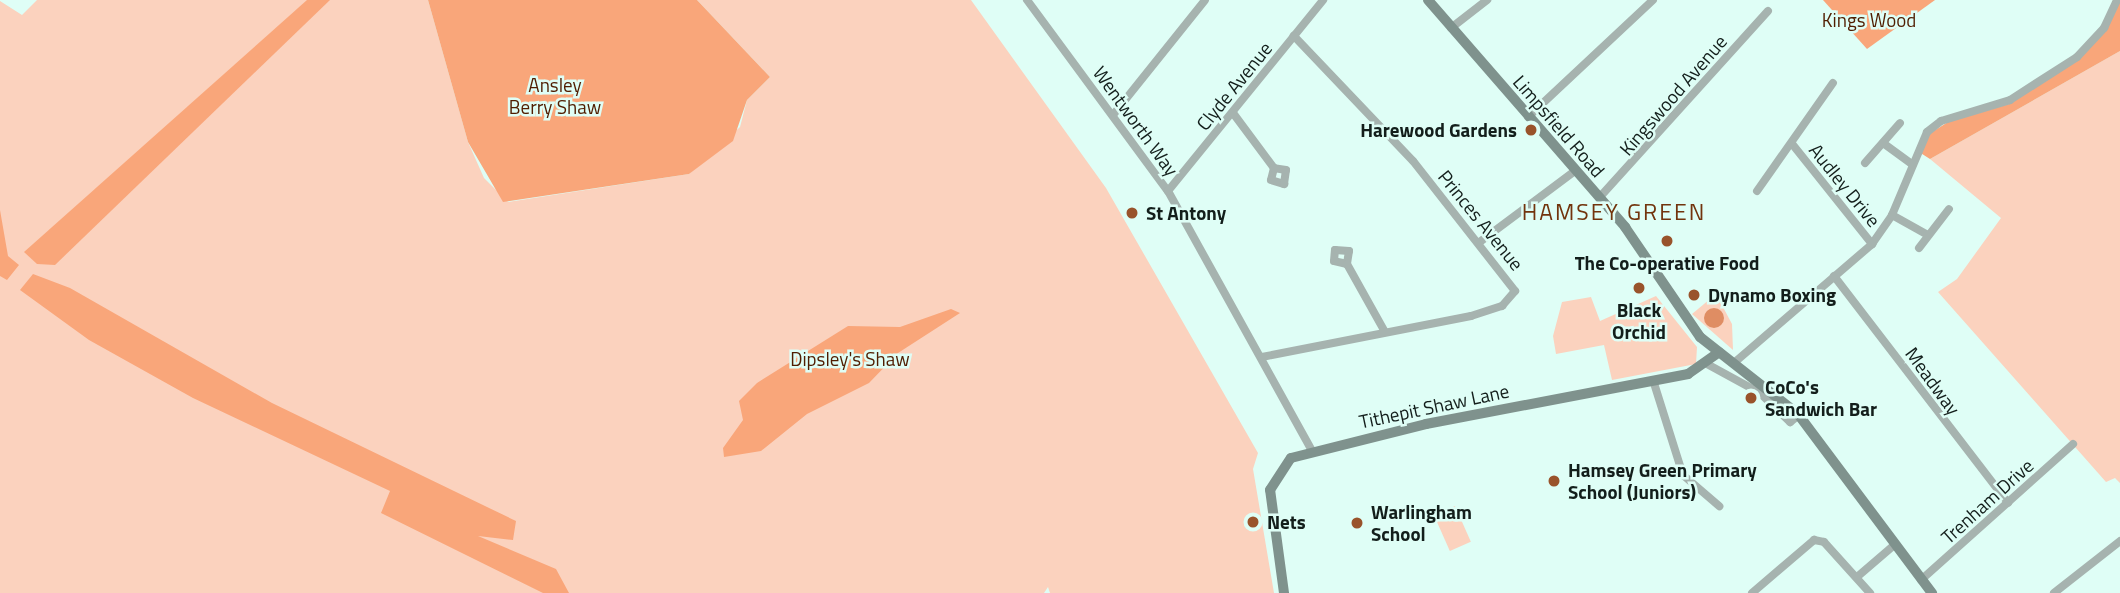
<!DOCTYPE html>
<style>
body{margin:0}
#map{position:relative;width:2120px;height:593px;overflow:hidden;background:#dffef6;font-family:"Titillium Web",sans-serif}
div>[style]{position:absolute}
.green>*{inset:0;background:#fbd2be;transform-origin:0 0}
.forest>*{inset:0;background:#f9a67a}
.water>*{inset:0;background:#df8d63}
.round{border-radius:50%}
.street>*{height:8px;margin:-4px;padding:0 4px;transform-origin:4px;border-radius:4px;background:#a6b3af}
.secondary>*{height:10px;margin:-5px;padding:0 5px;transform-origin:5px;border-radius:5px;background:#7f928d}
.dots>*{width:19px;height:19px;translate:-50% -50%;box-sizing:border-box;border:4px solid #dffef6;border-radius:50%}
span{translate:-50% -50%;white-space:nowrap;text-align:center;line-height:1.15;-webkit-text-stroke:5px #dffef6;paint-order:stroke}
.park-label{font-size:19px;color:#501d00}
.street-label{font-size:19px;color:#131e1b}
.poi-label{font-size:19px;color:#131e1b;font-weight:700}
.right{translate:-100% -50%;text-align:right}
.left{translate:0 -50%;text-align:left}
.quarter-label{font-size:23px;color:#72340d;letter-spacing:2px}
</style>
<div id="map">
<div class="green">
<i style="clip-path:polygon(37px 0,428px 0,468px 142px,484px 178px,508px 202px,689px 174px,740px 127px,747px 100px,770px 77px,697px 0,971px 0,1106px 188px,1258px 453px,1253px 469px,1274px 593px,1050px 593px,1048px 587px,1044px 593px,0 593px,0 1px,22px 15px)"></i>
<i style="clip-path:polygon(2120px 51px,2120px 483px,2115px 478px,2106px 482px,1938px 292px,1957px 279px,2001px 218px,1930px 159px)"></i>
<i style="clip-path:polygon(1716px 294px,1732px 324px,1733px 350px,1692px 314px)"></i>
<i style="clip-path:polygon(1656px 296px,1697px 347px,1696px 364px,1612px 380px,1604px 345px,1556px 354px,1553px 336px,1562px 302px,1591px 297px,1600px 321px)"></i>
<i style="left:1455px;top:506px;width:39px;height:23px;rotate:66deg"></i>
</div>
<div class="forest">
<i style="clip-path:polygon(307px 0,330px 0,55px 265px,37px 264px,24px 252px)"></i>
<i style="clip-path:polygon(428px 0,697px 0,770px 77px,747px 100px,733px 141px,689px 174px,503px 202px,468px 142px)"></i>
<i style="clip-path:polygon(1823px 0,1935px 0,1867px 49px)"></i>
<i style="clip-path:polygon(2120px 0,2120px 51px,1930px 159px,1919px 152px,1929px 134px,1948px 122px,2009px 104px,2078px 58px)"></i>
<i style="clip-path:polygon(0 210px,8px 256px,19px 265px,7px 280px,0 276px)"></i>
<i style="clip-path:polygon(33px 274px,70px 288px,272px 403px,516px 521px,513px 540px,478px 536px,556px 569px,569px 593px,543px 593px,381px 513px,390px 491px,193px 398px,89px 340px,20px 290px)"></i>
<i style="clip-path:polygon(951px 309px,960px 313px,898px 353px,869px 383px,807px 414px,761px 451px,724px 457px,723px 448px,743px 420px,739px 401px,757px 383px,848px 326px,900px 327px)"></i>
</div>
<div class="water">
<i class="round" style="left:1704px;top:308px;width:20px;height:20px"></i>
</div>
<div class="street">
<i style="left:1027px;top:0;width:237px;rotate:53.6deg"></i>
<i style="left:1168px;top:191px;width:295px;rotate:61deg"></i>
<i style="left:1451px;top:28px;width:46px;rotate:-37.9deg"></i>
<i style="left:1233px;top:113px;width:69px;rotate:53.3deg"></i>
<i style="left:1274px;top:168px;width:12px;rotate:104deg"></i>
<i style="left:1271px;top:180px;width:14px;rotate:17deg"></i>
<i style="left:1284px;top:184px;width:14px;rotate:-82deg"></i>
<i style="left:1286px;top:170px;width:12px;rotate:-171deg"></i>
<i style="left:1113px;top:115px;width:147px;rotate:-51.3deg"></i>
<i style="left:1528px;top:117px;width:171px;rotate:-43.1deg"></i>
<i style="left:1883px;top:143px;width:36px;rotate:36deg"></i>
<i style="left:1793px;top:145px;width:127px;rotate:51.4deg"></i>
<i style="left:1865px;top:163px;width:53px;rotate:-48.8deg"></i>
<i style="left:1168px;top:191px;width:246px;rotate:-50.9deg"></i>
<i style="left:1757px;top:191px;width:132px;rotate:-54.9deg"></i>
<i style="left:1599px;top:198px;width:252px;rotate:-47.9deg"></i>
<i style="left:1892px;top:215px;width:41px;rotate:29.1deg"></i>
<i style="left:1481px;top:241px;width:117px;rotate:-36.7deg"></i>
<i style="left:1919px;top:248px;width:49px;rotate:-52.4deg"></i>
<i style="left:1347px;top:264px;width:13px;rotate:-167deg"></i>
<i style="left:1334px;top:261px;width:11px;rotate:-85deg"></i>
<i style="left:1335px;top:250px;width:14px;rotate:4deg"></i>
<i style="left:1349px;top:251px;width:13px;rotate:99deg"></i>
<i style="left:1347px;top:264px;width:78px;rotate:60.8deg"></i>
<i style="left:1834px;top:276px;width:286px;rotate:52.5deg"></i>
<i style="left:1262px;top:357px;width:213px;rotate:-11.1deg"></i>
<i style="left:1471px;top:316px;width:33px;rotate:-18deg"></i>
<i style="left:1502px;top:306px;width:20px;rotate:-49deg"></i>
<i style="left:1515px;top:291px;width:165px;rotate:-128.1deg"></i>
<i style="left:1413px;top:161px;width:173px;rotate:-133.6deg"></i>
<i style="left:1735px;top:362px;width:181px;rotate:-40.7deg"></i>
<i style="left:1872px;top:244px;width:35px;rotate:-55deg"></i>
<i style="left:1892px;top:215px;width:90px;rotate:-67.1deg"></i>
<i style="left:1927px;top:132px;width:18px;rotate:-38deg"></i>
<i style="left:1941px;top:121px;width:72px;rotate:-16.9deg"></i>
<i style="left:2010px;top:100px;width:80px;rotate:-32.7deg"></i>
<i style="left:2077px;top:57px;width:40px;rotate:-47deg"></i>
<i style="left:2104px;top:28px;width:31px;rotate:-65deg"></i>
<i style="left:1707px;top:364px;width:60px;rotate:28.7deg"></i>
<i style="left:1760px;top:393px;width:42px;rotate:44deg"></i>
<i style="left:1790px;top:422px;width:11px;rotate:-38deg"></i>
<i style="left:1653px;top:380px;width:100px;rotate:72.5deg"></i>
<i style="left:1683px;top:475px;width:48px;rotate:40.7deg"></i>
<i style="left:1857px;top:577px;width:48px;rotate:-40.7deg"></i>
<i style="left:1921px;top:580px;width:204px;rotate:-41.8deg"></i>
<i style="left:1752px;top:593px;width:82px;rotate:-40.5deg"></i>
<i style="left:1814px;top:540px;width:10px;rotate:11deg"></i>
<i style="left:1824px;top:542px;width:69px;rotate:48deg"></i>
<i style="left:2054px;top:593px;width:84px;rotate:-38.2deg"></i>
</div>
<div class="secondary">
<i style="left:1428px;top:0;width:301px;rotate:49deg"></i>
<i style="left:1625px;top:227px;width:133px;rotate:55.7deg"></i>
<i style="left:1700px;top:337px;width:125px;rotate:38.2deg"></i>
<i style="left:1798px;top:414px;width:224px;rotate:53.2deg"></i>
<i style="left:1284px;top:593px;width:104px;rotate:-97.7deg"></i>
<i style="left:1270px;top:490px;width:38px;rotate:-57deg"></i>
<i style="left:1291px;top:458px;width:139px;rotate:-14.1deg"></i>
<i style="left:1426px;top:424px;width:267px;rotate:-10.8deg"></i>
<i style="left:1688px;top:374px;width:38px;rotate:-35deg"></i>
</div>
<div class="dots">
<i style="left:1531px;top:130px;background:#99532b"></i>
<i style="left:1132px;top:213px;background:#99532b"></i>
<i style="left:1667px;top:241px;background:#99532b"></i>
<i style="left:1639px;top:288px;background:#99532b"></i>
<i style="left:1694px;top:295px;background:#99532b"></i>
<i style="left:1751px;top:398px;background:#99532b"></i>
<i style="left:1554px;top:481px;background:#99532b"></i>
<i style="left:1253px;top:522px;background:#99532b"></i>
<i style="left:1357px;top:523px;background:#99532b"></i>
</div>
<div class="park-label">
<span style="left:1869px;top:20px">Kings Wood</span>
<span style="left:555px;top:96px">Ansley<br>Berry Shaw</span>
<span style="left:850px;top:359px">Dipsley's Shaw</span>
</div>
<div class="street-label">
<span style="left:1234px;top:86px;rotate:-51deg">Clyde Avenue</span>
<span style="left:1673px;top:95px;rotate:-49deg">Kingswood Avenue</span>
<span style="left:1136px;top:121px;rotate:54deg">Wentworth Way</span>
<span style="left:1559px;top:126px;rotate:49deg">Limpsfield Road</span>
<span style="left:1845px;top:185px;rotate:51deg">Audley Drive</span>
<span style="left:1481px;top:220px;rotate:51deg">Princes Avenue</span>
<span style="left:1933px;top:381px;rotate:54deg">Meadway</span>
<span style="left:1434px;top:406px;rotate:-12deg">Tithepit Shaw Lane</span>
<span style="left:1987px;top:501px;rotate:-42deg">Trenham Drive</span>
</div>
<div class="poi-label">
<span class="right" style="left:1517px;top:130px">Harewood Gardens</span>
<span class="left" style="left:1146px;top:213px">St Antony</span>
<span style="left:1667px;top:263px">The Co-operative Food</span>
<span class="left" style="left:1708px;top:295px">Dynamo Boxing</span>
<span style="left:1639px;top:321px">Black<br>Orchid</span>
<span class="left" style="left:1765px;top:398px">CoCo's<br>Sandwich Bar</span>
<span class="left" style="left:1568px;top:481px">Hamsey Green Primary<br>School (Juniors)</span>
<span class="left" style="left:1371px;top:523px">Warlingham<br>School</span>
<span class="left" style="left:1267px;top:522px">Nets</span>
</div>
<div class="quarter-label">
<span style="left:1614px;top:212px">HAMSEY GREEN</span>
</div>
</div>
